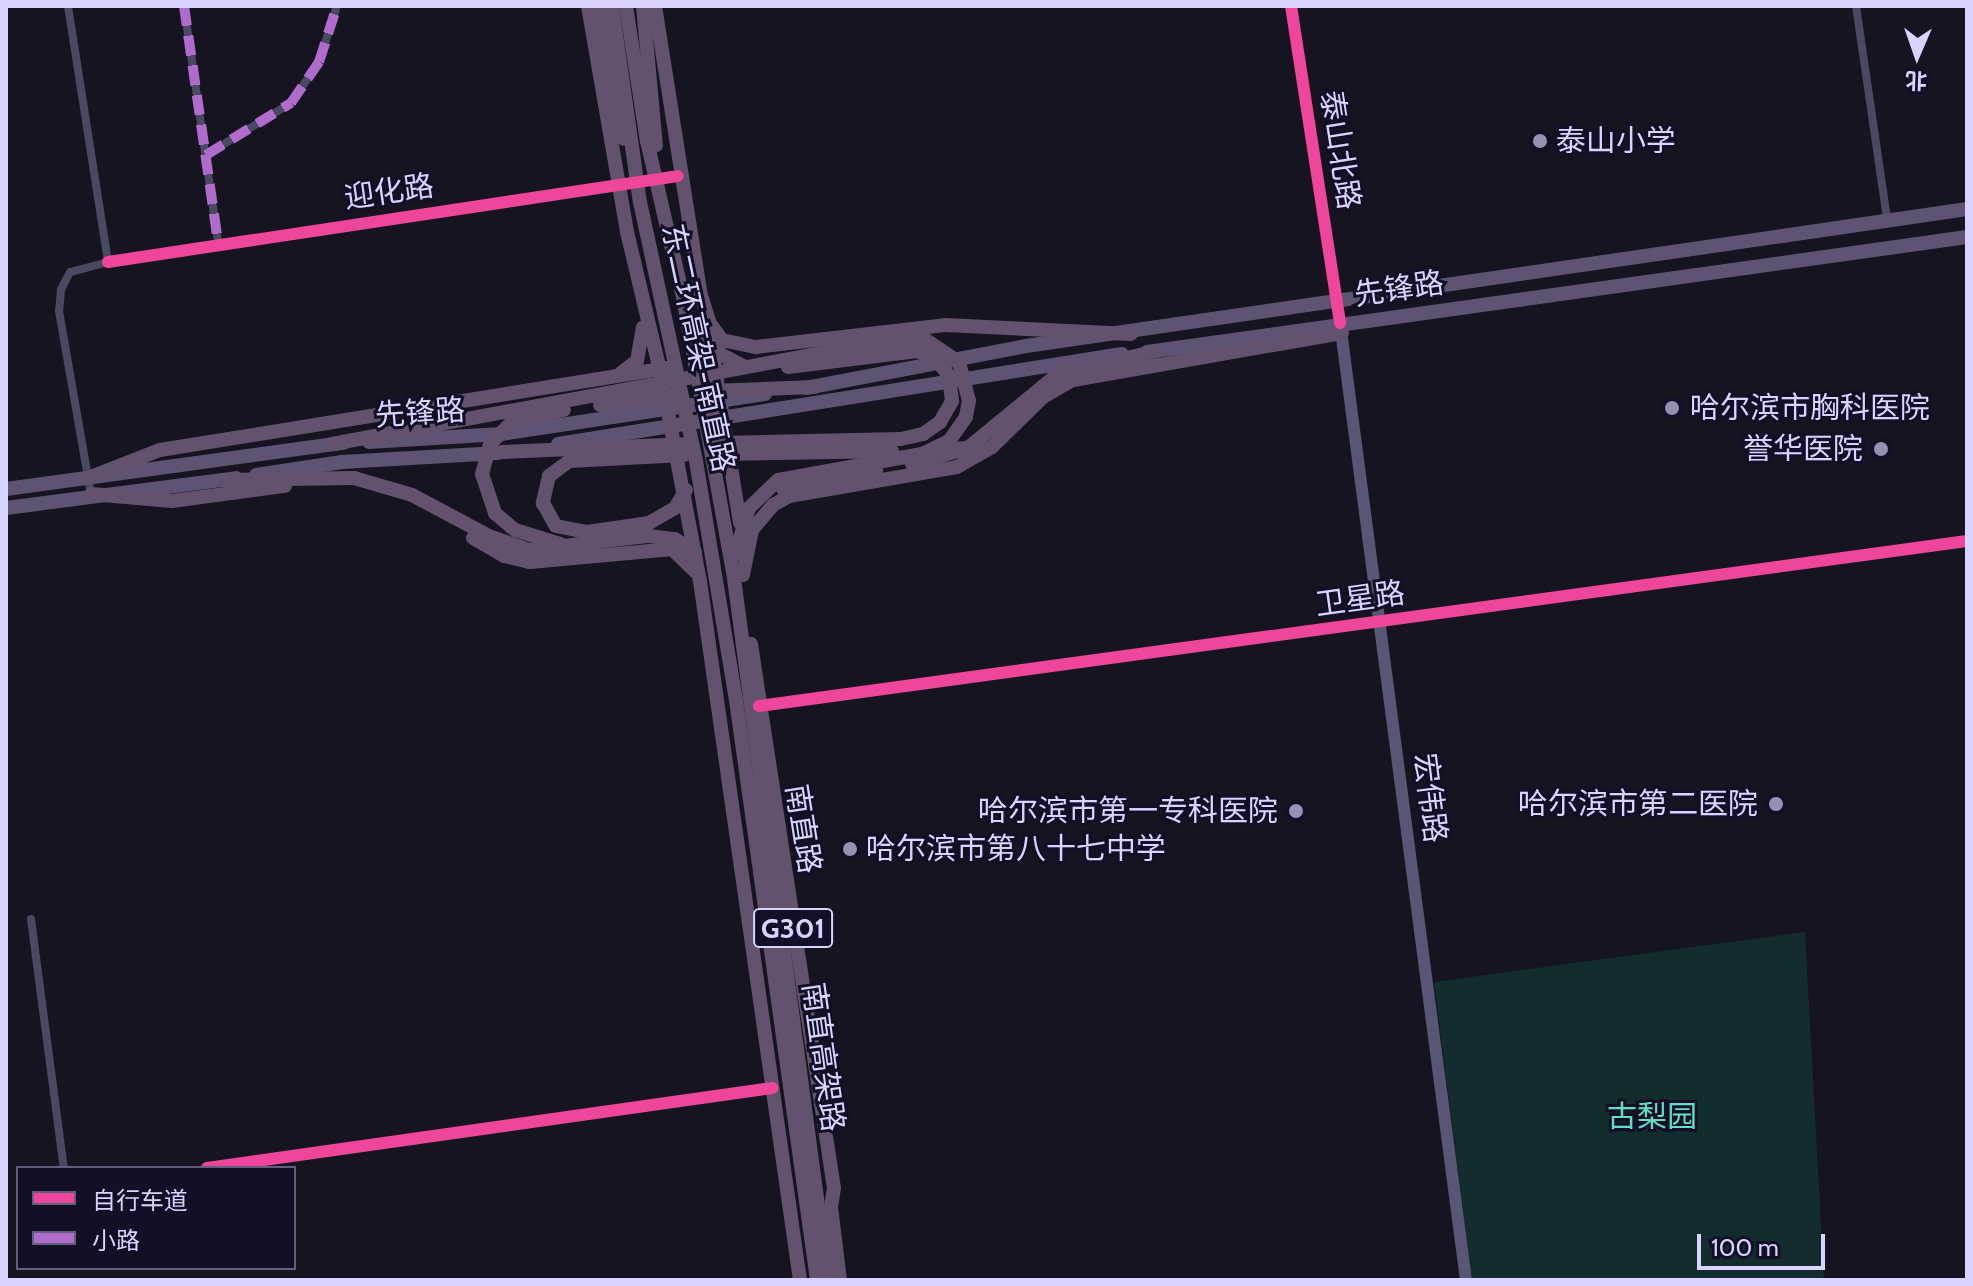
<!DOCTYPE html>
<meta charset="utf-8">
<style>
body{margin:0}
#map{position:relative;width:1973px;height:1286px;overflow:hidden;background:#161421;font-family:Cabin,"Noto Sans SC",sans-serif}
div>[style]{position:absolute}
.green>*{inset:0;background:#132c2d}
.minor>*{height:8px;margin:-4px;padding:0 4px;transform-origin:4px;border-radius:4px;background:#4a4962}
.tertiary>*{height:10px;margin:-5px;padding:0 5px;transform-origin:5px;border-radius:5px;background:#4a4962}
.secondary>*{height:12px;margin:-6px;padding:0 6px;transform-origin:6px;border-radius:6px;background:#575674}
.primary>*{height:14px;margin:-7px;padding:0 7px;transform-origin:7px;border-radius:7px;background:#5e5373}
.trunk>*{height:14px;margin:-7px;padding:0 7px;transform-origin:7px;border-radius:7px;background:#62526e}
.quiet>*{height:10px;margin-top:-5px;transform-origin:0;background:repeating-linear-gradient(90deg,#b06ccc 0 20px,transparent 0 30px)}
.cycleway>*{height:12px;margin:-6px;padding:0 6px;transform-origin:6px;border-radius:6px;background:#ed469a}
.dots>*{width:22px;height:22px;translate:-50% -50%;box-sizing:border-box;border:4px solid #130f26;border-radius:50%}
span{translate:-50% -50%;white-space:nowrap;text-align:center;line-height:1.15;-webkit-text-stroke:6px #130f26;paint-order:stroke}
.shield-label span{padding:2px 6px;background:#130f26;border:2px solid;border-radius:6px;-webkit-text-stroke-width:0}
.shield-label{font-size:28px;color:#d9d4ff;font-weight:700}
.poi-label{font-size:30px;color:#d9d4ff}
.left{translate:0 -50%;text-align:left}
.right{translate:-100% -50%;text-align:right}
.street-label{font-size:30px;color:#d9d4ff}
.park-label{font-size:30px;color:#5fe0c0}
.frame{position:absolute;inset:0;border:8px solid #d9d4ff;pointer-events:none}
.legend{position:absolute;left:16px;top:1166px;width:280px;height:104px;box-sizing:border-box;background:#130f26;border:2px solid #625e7d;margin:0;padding:10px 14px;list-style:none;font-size:24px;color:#d9d4ff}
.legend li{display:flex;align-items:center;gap:16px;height:40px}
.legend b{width:40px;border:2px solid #625e7d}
.north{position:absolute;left:1877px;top:16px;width:80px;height:80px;-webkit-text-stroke:6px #130f26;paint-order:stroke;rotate:182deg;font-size:22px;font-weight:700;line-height:32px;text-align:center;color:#d9d4ff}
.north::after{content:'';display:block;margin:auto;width:28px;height:36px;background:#d9d4ff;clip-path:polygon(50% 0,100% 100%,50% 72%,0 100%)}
.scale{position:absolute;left:1697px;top:1234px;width:128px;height:36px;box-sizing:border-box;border:4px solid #d9d4ff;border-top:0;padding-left:10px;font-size:24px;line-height:28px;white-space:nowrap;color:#d9d4ff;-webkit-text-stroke:6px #130f26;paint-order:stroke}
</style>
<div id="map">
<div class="green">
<i style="clip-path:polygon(1805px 932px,1824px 1280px,1472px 1280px,1434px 982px)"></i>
</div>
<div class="minor">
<i style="left:68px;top:6px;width:259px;rotate:81.1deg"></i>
<i style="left:108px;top:262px;width:39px;rotate:165deg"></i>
<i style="left:70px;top:272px;width:20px;rotate:117deg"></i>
<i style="left:61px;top:290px;width:21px;rotate:95deg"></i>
<i style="left:59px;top:311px;width:186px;rotate:80.1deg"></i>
<i style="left:184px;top:6px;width:239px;rotate:81.8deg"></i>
<i style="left:1291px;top:6px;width:321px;rotate:81.2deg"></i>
<i style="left:1856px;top:6px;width:214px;rotate:81.7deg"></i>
<i style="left:206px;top:155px;width:100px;rotate:-31.5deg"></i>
<i style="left:291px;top:103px;width:50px;rotate:-55.7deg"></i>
<i style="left:319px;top:62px;width:59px;rotate:-72.2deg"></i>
<i style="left:108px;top:262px;width:576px;rotate:-8.58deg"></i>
<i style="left:31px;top:919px;width:251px;rotate:82.5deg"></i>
<i style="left:207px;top:1168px;width:571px;rotate:-8.06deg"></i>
</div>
<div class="tertiary">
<i style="left:759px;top:706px;width:1219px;rotate:-7.78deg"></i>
</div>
<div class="secondary">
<i style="left:1340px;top:323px;width:965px;rotate:82.5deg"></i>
</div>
<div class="primary">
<i style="left:1147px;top:352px;width:828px;rotate:-7.98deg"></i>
<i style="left:806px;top:388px;width:224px;rotate:-10.8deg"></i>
<i style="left:1026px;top:346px;width:951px;rotate:-8.28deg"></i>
<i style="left:369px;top:442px;width:132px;rotate:-3.5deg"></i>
<i style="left:501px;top:434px;width:267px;rotate:-8.6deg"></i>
<i style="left:558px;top:444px;width:571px;rotate:-9.07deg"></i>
<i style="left:256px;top:475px;width:87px;rotate:-8.6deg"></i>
<i style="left:342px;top:462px;width:156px;rotate:-3.3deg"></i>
<i style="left:6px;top:489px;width:341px;rotate:-7.8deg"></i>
<i style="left:6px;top:508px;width:232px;rotate:-7.4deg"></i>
</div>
<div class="trunk">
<i style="left:588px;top:6px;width:229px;rotate:80.2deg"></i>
<i style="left:627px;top:232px;width:142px;rotate:76.6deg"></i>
<i style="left:660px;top:370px;width:215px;rotate:79.3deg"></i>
<i style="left:700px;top:581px;width:706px;rotate:81.86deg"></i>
<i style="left:599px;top:6px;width:135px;rotate:79.4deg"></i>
<i style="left:612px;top:6px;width:198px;rotate:81.9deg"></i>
<i style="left:640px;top:202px;width:265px;rotate:77.8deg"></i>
<i style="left:696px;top:461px;width:242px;rotate:80.5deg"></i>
<i style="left:736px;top:700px;width:586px;rotate:82.05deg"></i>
<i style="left:626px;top:6px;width:137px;rotate:81.2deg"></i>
<i style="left:647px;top:141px;width:160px;rotate:77deg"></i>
<i style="left:683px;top:297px;width:279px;rotate:79.7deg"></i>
<i style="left:733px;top:571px;width:715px;rotate:82.37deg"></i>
<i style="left:643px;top:6px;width:140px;rotate:84.7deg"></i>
<i style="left:655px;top:6px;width:293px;rotate:81deg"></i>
<i style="left:701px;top:295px;width:28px;rotate:73deg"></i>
<i style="left:709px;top:322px;width:22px;rotate:54deg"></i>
<i style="left:722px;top:340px;width:35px;rotate:12deg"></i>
<i style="left:756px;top:347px;width:190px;rotate:-6.6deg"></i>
<i style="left:945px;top:325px;width:186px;rotate:2.8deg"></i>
<i style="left:693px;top:321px;width:37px;rotate:55deg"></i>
<i style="left:714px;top:351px;width:34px;rotate:27deg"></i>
<i style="left:722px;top:340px;width:18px;rotate:119deg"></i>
<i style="left:713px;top:356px;width:169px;rotate:80.8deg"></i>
<i style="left:621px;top:373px;width:20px;rotate:-37deg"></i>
<i style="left:637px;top:361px;width:34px;rotate:-80deg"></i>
<i style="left:711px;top:391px;width:104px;rotate:-2.2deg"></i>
<i style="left:600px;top:405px;width:76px;rotate:-7.6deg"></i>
<i style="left:722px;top:443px;width:179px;rotate:-1.3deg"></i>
<i style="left:901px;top:439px;width:23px;rotate:-13deg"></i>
<i style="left:923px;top:434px;width:21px;rotate:-35deg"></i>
<i style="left:940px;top:422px;width:24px;rotate:-60deg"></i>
<i style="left:952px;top:401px;width:25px;rotate:-97deg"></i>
<i style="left:949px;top:376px;width:21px;rotate:-127deg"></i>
<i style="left:936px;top:359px;width:21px;rotate:-157deg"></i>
<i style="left:917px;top:351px;width:130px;rotate:172.9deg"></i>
<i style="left:332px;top:444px;width:570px;rotate:-10.52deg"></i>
<i style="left:892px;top:340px;width:34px"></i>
<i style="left:926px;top:340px;width:40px;rotate:34deg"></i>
<i style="left:959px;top:362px;width:40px;rotate:75.6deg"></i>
<i style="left:969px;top:401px;width:16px;rotate:101deg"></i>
<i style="left:966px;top:417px;width:29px;rotate:125deg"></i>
<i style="left:949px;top:441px;width:30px;rotate:154deg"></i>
<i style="left:922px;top:454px;width:146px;rotate:169.8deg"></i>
<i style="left:778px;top:480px;width:40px;rotate:136deg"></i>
<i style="left:749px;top:508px;width:49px;rotate:106.6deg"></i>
<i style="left:937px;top:451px;width:31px;rotate:-6deg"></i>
<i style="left:502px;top:452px;width:180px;rotate:-2.5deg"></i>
<i style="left:725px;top:454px;width:167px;rotate:-1deg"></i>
<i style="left:684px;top:455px;width:115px;rotate:177deg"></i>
<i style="left:569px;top:461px;width:25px;rotate:143deg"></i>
<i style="left:549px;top:476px;width:28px;rotate:103deg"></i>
<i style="left:543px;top:503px;width:26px;rotate:61deg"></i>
<i style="left:556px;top:526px;width:32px;rotate:11deg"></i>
<i style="left:587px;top:532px;width:63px;rotate:-8.3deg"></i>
<i style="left:649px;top:523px;width:30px;rotate:-30deg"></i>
<i style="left:675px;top:508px;width:21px;rotate:-59deg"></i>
<i style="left:912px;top:464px;width:58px;rotate:-15.9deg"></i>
<i style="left:968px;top:448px;width:115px;rotate:-39.4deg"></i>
<i style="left:1057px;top:375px;width:102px;rotate:-13.6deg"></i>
<i style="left:88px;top:478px;width:77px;rotate:-21.3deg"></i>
<i style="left:160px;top:450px;width:514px;rotate:-9.19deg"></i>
<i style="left:225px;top:480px;width:129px;rotate:-0.9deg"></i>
<i style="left:354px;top:478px;width:60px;rotate:16.3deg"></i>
<i style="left:412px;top:495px;width:87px;rotate:28deg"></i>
<i style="left:489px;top:536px;width:42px;rotate:19.3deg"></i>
<i style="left:529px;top:550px;width:121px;rotate:-6.7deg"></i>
<i style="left:649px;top:536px;width:26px;rotate:7deg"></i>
<i style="left:675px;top:539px;width:24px;rotate:33deg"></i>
<i style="left:783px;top:489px;width:95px;rotate:-11deg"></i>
<i style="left:91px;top:494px;width:81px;rotate:4.9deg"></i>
<i style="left:172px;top:501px;width:114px;rotate:-7.6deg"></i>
<i style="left:473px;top:538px;width:36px;rotate:30deg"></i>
<i style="left:504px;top:556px;width:27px;rotate:13deg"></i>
<i style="left:530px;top:562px;width:143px;rotate:-5.2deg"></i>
<i style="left:672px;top:549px;width:33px;rotate:44deg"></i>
<i style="left:560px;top:544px;width:47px;rotate:-162.7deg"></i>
<i style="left:515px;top:530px;width:26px;rotate:-140deg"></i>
<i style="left:495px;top:513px;width:41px;rotate:-108.4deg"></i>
<i style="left:482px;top:474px;width:31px;rotate:-75deg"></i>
<i style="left:490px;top:444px;width:33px;rotate:-45deg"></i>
<i style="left:513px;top:421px;width:52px;rotate:-12.2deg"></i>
<i style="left:743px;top:575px;width:46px;rotate:-78.7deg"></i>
<i style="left:752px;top:530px;width:33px;rotate:-50deg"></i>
<i style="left:773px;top:505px;width:18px;rotate:-29deg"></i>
<i style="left:789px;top:496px;width:170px;rotate:-9.8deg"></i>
<i style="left:957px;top:467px;width:40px;rotate:-29.7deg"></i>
<i style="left:992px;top:447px;width:71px;rotate:-44.4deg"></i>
<i style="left:1043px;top:397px;width:34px;rotate:-30deg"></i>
<i style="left:1073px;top:380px;width:273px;rotate:-9.9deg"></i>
<i style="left:751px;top:644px;width:550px;rotate:81.33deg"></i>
<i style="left:834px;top:1188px;width:19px;rotate:99deg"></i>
<i style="left:831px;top:1207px;width:74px;rotate:83deg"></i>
</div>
<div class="quiet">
<i style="left:184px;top:6px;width:239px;rotate:81.8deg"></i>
<i style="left:206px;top:155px;width:100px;rotate:-31.5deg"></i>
<i style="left:291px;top:103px;width:50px;rotate:-55.7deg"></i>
<i style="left:319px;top:62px;width:59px;rotate:-72.2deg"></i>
</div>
<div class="cycleway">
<i style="left:1291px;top:6px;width:321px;rotate:81.2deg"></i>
<i style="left:108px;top:262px;width:576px;rotate:-8.58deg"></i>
<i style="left:759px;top:706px;width:1219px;rotate:-7.78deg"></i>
<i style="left:207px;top:1168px;width:571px;rotate:-8.06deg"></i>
</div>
<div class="dots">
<i style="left:1540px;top:141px;background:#9591b1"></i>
<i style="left:1672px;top:408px;background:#9591b1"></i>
<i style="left:1881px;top:449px;background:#9591b1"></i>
<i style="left:1776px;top:804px;background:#9591b1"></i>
<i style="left:1296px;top:811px;background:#9591b1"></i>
<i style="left:850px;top:849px;background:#9591b1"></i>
</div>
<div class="shield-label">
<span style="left:793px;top:928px">G301</span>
</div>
<div class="poi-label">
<span class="left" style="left:1556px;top:141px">泰山小学</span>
<span class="left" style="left:1690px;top:408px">哈尔滨市胸科医院</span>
<span class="right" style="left:1863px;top:449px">誉华医院</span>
<span class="right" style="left:1758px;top:804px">哈尔滨市第二医院</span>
<span class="right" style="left:1278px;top:811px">哈尔滨市第一专科医院</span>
<span class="left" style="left:866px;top:849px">哈尔滨市第八十七中学</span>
</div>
<div class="street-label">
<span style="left:1340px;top:150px;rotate:81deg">泰山北路</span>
<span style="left:389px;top:192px;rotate:-8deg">迎化路</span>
<span style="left:1399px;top:289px;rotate:-8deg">先锋路</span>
<span style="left:698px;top:348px;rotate:78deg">东二环高架-南直路</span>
<span style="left:420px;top:413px;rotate:-4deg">先锋路</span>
<span style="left:1360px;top:599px;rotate:-8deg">卫星路</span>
<span style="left:1430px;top:798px;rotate:83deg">宏伟路</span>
<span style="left:803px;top:829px;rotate:81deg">南直路</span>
<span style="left:823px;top:1057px;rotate:82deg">南直高架路</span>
</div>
<div class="park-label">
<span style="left:1652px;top:1117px">古梨园</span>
</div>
<div class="frame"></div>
<ul class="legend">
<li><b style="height:10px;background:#ed469a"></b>自行车道</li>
<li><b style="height:10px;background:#b06ccc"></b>小路</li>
</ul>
<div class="north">北</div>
<div class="scale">100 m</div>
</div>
